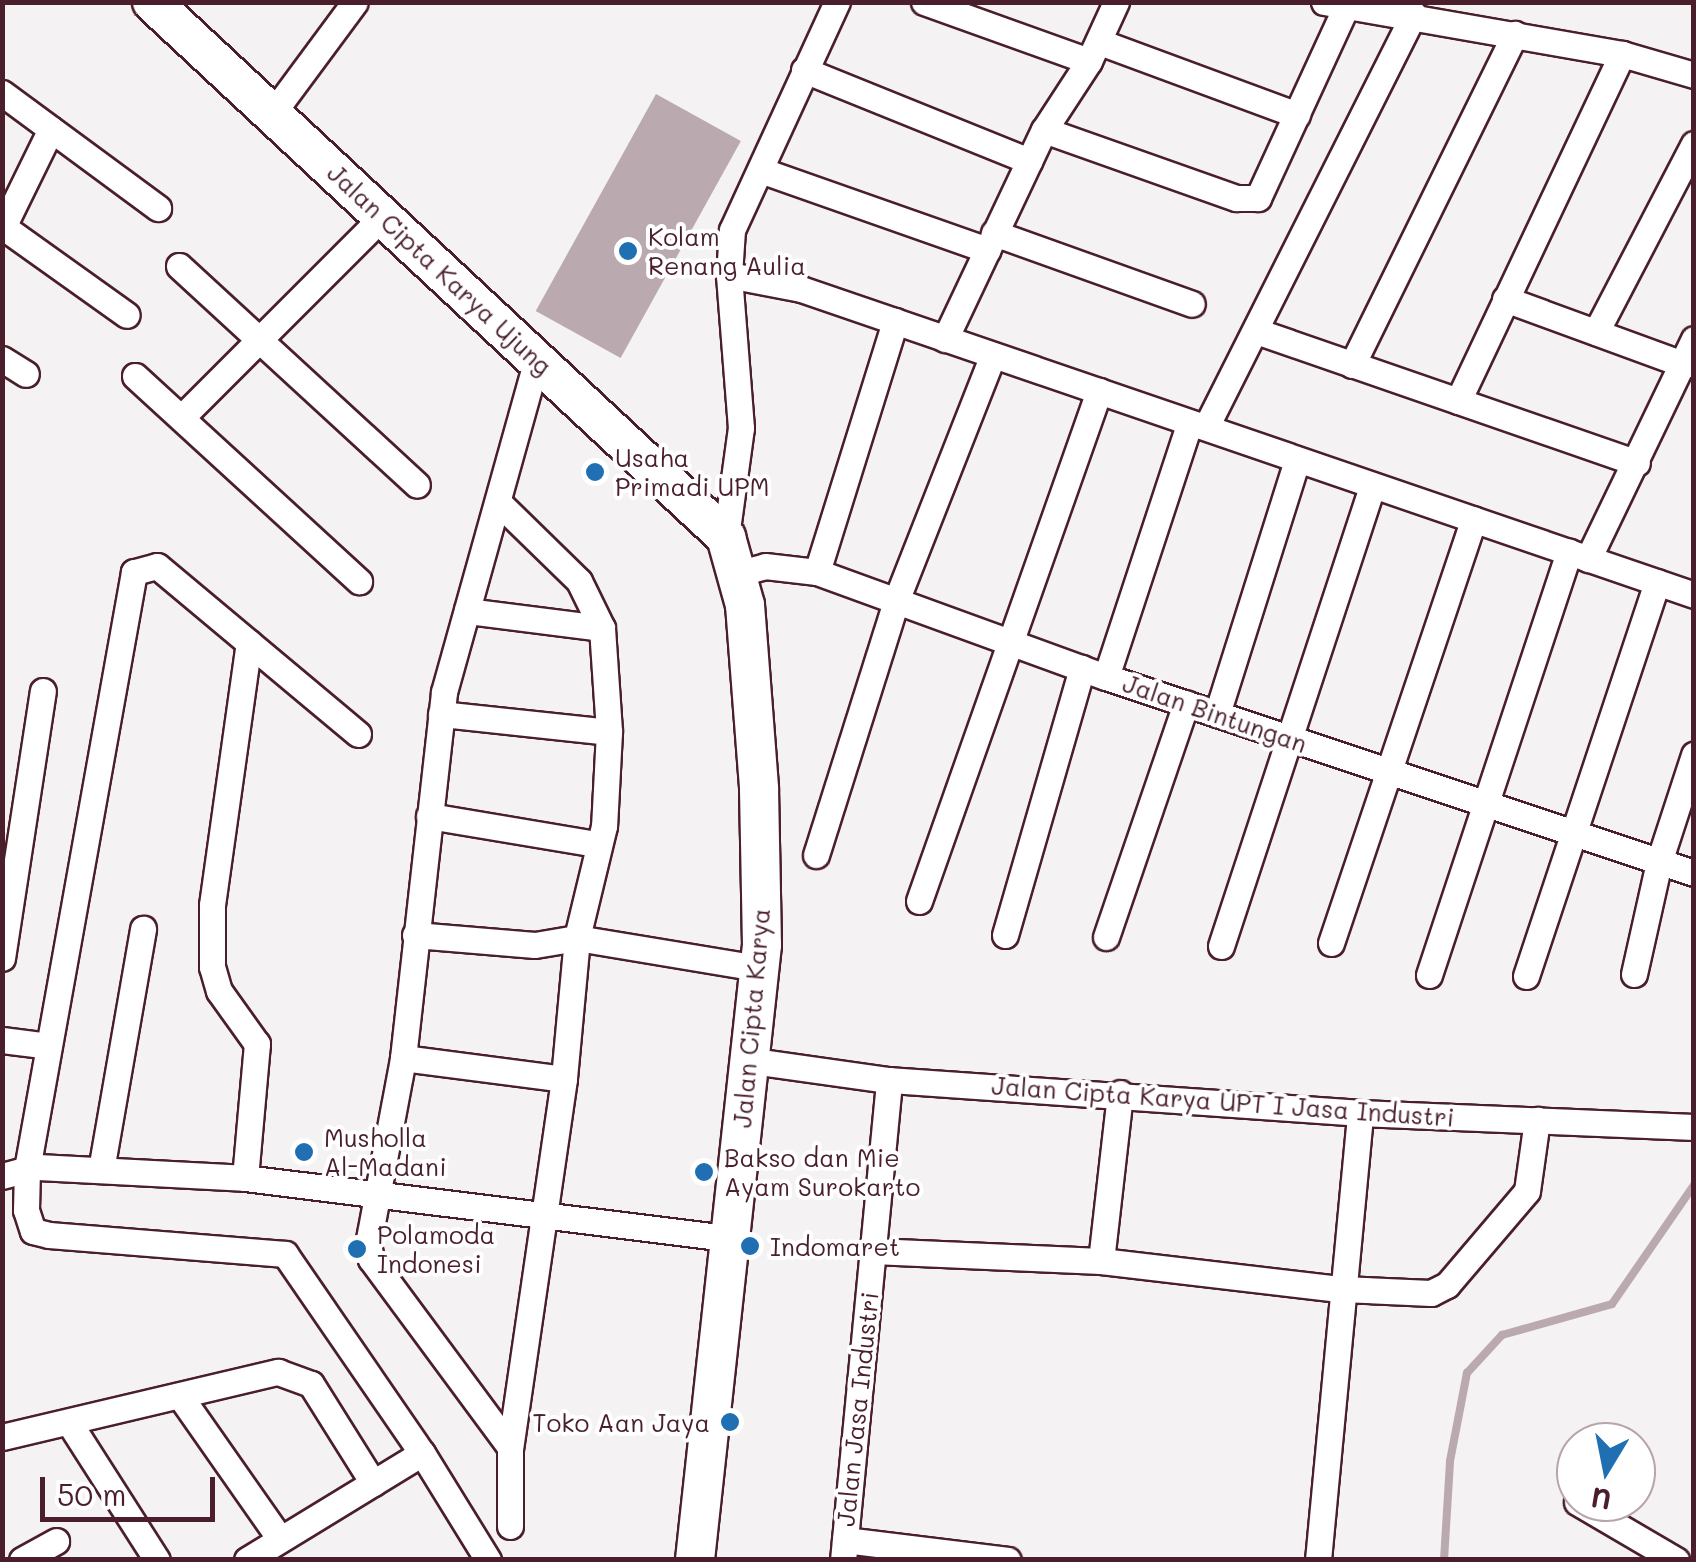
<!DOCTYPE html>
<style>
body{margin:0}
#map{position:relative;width:1696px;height:1562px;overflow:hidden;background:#f4f2f2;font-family:Mali,sans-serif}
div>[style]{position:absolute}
.water>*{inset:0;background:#baa9ae;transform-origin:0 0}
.stream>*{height:8px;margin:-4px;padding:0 4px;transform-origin:4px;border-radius:4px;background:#baa9ae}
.roads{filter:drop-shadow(2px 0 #4a1f2b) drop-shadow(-2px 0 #4a1f2b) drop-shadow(0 2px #4a1f2b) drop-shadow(0 -2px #4a1f2b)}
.street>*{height:25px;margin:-12.5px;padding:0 12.5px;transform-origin:12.5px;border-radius:12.5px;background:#fff}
.primary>*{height:38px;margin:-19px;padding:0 19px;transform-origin:19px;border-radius:19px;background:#fff}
.dots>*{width:28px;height:28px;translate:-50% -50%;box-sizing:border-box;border:5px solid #fff;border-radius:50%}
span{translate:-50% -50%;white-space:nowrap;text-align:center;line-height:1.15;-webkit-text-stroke:8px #fff;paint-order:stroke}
.poi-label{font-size:25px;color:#4a1f2b}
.left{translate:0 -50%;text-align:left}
.right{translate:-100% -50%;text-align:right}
.street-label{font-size:25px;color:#4a1f2b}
.frame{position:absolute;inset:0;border:5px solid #4a1f2b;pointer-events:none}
.north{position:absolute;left:1556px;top:1422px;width:100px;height:100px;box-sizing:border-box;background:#fff;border:2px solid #b7a5aa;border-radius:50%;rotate:190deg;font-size:28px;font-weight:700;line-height:40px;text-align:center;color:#4a1f2b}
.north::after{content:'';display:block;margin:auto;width:35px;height:45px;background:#1f6fb2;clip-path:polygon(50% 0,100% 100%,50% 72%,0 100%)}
.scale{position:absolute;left:40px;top:1477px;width:175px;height:45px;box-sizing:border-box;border:5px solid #4a1f2b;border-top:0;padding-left:12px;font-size:30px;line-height:35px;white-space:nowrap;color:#4a1f2b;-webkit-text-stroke:8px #fff;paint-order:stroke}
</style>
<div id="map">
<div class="water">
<i style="left:656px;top:94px;width:97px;height:248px;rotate:29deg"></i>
</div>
<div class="stream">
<i style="left:1444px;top:1560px;width:99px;rotate:-86.5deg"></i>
<i style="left:1450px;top:1461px;width:90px;rotate:-79.1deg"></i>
<i style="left:1467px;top:1373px;width:52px;rotate:-47.4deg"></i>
<i style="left:1502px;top:1335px;width:114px;rotate:-15.7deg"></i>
<i style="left:1612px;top:1304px;width:145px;rotate:-55.4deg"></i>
</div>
<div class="roads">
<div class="street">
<i style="left:924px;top:2px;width:175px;rotate:19.7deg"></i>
<i style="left:1324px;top:2px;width:303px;rotate:9.9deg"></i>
<i style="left:1622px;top:54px;width:75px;rotate:16.3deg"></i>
<i style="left:1100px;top:42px;width:210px;rotate:20.3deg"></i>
<i style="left:804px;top:70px;width:243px;rotate:22deg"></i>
<i style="left:2px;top:93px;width:194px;rotate:36.4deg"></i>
<i style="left:272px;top:114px;width:139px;rotate:-53.5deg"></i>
<i style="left:1044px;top:130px;width:204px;rotate:19.5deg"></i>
<i style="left:1236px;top:198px;width:22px"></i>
<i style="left:1258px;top:198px;width:208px;rotate:-65.3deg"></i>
<i style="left:763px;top:171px;width:238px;rotate:19.4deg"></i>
<i style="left:2px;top:226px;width:153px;rotate:35.5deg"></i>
<i style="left:2px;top:229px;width:111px;rotate:-63.9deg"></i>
<i style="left:994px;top:233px;width:210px;rotate:19.7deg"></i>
<i style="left:179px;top:266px;width:323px;rotate:42.6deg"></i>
<i style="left:729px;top:275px;width:73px;rotate:11deg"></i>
<i style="left:801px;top:289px;width:944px;rotate:18.91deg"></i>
<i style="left:1505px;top:299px;width:192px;rotate:20.1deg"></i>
<i style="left:1256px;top:331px;width:403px;rotate:19.1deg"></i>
<i style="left:1596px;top:332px;width:212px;rotate:-62.5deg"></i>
<i style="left:945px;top:339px;width:231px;rotate:-64.7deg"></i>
<i style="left:1044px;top:130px;width:82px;rotate:-56.9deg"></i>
<i style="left:1089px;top:61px;width:65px;rotate:-65.4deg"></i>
<i style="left:2px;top:359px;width:28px;rotate:32deg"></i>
<i style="left:1352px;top:365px;width:369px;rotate:-63.8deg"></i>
<i style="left:135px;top:376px;width:304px;rotate:42.5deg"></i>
<i style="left:1458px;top:401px;width:384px;rotate:-64.7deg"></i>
<i style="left:182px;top:417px;width:284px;rotate:-45deg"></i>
<i style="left:1206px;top:427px;width:462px;rotate:-63.3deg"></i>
<i style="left:498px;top:502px;width:113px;rotate:44.3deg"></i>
<i style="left:579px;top:581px;width:52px;rotate:63.9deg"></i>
<i style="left:602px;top:628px;width:104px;rotate:86.1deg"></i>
<i style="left:609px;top:732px;width:94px;rotate:93deg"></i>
<i style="left:604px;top:826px;width:115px;rotate:103.6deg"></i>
<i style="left:577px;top:938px;width:142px;rotate:95.3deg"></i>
<i style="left:564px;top:1079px;width:372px;rotate:98.3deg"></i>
<i style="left:726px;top:537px;width:110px;rotate:-82.2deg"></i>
<i style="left:741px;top:428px;width:153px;rotate:-94.5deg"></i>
<i style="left:729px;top:275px;width:45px;rotate:-86.2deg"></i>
<i style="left:732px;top:230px;width:251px;rotate:-65.3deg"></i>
<i style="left:1588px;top:559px;width:244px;rotate:-64.3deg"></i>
<i style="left:817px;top:572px;width:263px;rotate:-72.7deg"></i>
<i style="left:736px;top:574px;width:30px;rotate:-15deg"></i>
<i style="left:765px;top:566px;width:52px;rotate:6.6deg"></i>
<i style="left:817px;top:572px;width:307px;rotate:20deg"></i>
<i style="left:1106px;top:677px;width:620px;rotate:18.43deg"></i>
<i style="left:467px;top:611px;width:136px;rotate:7.2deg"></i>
<i style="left:1106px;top:677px;width:266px;rotate:-71.8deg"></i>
<i style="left:441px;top:714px;width:169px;rotate:6.1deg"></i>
<i style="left:1217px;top:714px;width:266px;rotate:-72.5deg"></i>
<i style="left:358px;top:734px;width:262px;rotate:-140.1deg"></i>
<i style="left:157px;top:566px;width:24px;rotate:165deg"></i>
<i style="left:134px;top:572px;width:607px;rotate:100.16deg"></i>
<i style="left:27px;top:1169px;width:41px;rotate:91.4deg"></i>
<i style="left:26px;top:1210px;width:22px;rotate:72deg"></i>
<i style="left:33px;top:1231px;width:16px;rotate:14deg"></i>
<i style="left:49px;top:1235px;width:237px;rotate:4.6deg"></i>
<i style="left:285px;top:1254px;width:242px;rotate:55.5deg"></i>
<i style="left:429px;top:816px;width:169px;rotate:9.5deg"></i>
<i style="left:816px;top:855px;width:266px;rotate:-72.5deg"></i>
<i style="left:896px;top:601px;width:264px;rotate:-68.5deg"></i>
<i style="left:919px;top:901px;width:541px;rotate:-70.56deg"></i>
<i style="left:415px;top:935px;width:120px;rotate:4.8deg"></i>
<i style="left:535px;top:945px;width:43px;rotate:-9.5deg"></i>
<i style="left:577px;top:938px;width:184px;rotate:9.4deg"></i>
<i style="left:1005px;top:935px;width:278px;rotate:-73.9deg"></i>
<i style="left:1106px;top:937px;width:247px;rotate:-71.1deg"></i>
<i style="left:1331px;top:943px;width:447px;rotate:-71.4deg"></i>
<i style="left:1221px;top:946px;width:485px;rotate:-71.8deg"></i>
<i style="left:2px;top:958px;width:270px;rotate:-81.3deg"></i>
<i style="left:1634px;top:974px;width:115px;rotate:-77.4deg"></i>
<i style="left:1659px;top:862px;width:113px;rotate:-71.9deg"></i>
<i style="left:1429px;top:975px;width:446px;rotate:-71.7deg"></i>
<i style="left:1526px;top:976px;width:415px;rotate:-71.6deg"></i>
<i style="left:2px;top:1040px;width:47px;rotate:7.3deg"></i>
<i style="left:403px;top:1058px;width:162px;rotate:7.4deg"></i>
<i style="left:753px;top:1061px;width:137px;rotate:8deg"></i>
<i style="left:889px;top:1080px;width:472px;rotate:4deg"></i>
<i style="left:1360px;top:1113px;width:334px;rotate:2.4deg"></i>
<i style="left:101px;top:1170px;width:245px;rotate:-80.1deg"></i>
<i style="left:2px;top:1176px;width:35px;rotate:-15deg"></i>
<i style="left:36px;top:1167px;width:209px;rotate:3deg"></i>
<i style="left:245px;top:1178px;width:489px;rotate:7.1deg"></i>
<i style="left:245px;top:1178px;width:135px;rotate:-84.9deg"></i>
<i style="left:257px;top:1044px;width:65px;rotate:-125.6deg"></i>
<i style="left:219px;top:991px;width:25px;rotate:-106deg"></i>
<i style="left:212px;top:967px;width:62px;rotate:-90deg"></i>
<i style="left:212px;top:905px;width:265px;rotate:-82deg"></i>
<i style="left:873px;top:1251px;width:228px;rotate:2.5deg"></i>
<i style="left:1101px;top:1261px;width:242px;rotate:6.7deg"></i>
<i style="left:1341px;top:1289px;width:90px;rotate:2.5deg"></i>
<i style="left:1431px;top:1293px;width:18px;rotate:-27deg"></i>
<i style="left:1447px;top:1285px;width:123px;rotate:-49.6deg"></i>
<i style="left:1527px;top:1191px;width:72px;rotate:-82deg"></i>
<i style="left:1101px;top:1261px;width:169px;rotate:-83.5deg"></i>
<i style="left:180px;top:1396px;width:174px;rotate:55deg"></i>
<i style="left:70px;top:1424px;width:161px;rotate:57.4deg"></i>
<i style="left:2px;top:1437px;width:284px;rotate:-13.3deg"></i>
<i style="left:278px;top:1372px;width:35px;rotate:20deg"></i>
<i style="left:311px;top:1384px;width:117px;rotate:57.9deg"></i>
<i style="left:1577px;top:1502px;width:115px;rotate:30.4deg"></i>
<i style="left:510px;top:1526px;width:79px;rotate:-90deg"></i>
<i style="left:510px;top:1447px;width:234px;rotate:-126.5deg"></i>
<i style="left:371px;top:1259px;width:15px;rotate:-101deg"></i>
<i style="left:368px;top:1244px;width:189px;rotate:-79.3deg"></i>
<i style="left:403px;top:1058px;width:368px;rotate:-83.6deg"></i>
<i style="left:444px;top:692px;width:330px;rotate:-74.4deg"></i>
<i style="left:845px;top:1540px;width:164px;rotate:7deg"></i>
<i style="left:22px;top:1560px;width:39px;rotate:-29deg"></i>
<i style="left:247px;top:1560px;width:205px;rotate:-31.4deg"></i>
<i style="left:422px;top:1453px;width:126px;rotate:58.3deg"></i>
<i style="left:843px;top:1560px;width:482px;rotate:-84.5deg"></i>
<i style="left:1318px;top:1560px;width:449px;rotate:-84.6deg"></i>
</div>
<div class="primary">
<i style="left:152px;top:2px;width:785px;rotate:42.99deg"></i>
<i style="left:726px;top:537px;width:71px;rotate:74.4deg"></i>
<i style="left:745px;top:605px;width:185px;rotate:85.6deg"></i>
<i style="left:759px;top:789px;width:156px;rotate:88.9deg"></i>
<i style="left:762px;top:945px;width:619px;rotate:96.22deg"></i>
</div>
</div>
<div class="dots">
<i style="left:628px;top:251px;background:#1f6fb2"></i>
<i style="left:595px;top:472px;background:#1f6fb2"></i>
<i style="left:304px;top:1152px;background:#1f6fb2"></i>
<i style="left:704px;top:1172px;background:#1f6fb2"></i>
<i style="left:750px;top:1246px;background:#1f6fb2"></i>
<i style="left:357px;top:1249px;background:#1f6fb2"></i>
<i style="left:730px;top:1422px;background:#1f6fb2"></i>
</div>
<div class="poi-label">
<span class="left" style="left:648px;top:251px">Kolam<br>Renang Aulia</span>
<span class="left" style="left:615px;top:472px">Usaha<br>Primadi UPM</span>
<span class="left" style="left:324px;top:1152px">Musholla<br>Al-Madani</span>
<span class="left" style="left:724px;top:1172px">Bakso dan Mie<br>Ayam Surokarto</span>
<span class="left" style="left:377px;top:1249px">Polamoda<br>Indonesi</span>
<span class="left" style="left:770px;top:1246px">Indomaret</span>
<span class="right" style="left:710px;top:1422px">Toko Aan Jaya</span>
</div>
<div class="street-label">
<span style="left:440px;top:269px;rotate:43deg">Jalan Cipta Karya Ujung</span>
<span style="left:1215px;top:713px;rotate:19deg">Jalan Bintungan</span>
<span style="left:751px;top:1018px;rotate:-85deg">Jalan Cipta Karya</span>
<span style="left:1223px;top:1101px;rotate:4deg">Jalan Cipta Karya UPT I Jasa Industri</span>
<span style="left:857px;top:1409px;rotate:-84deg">Jalan Jasa Industri</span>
</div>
<div class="frame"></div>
<div class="north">U</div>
<div class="scale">50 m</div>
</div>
